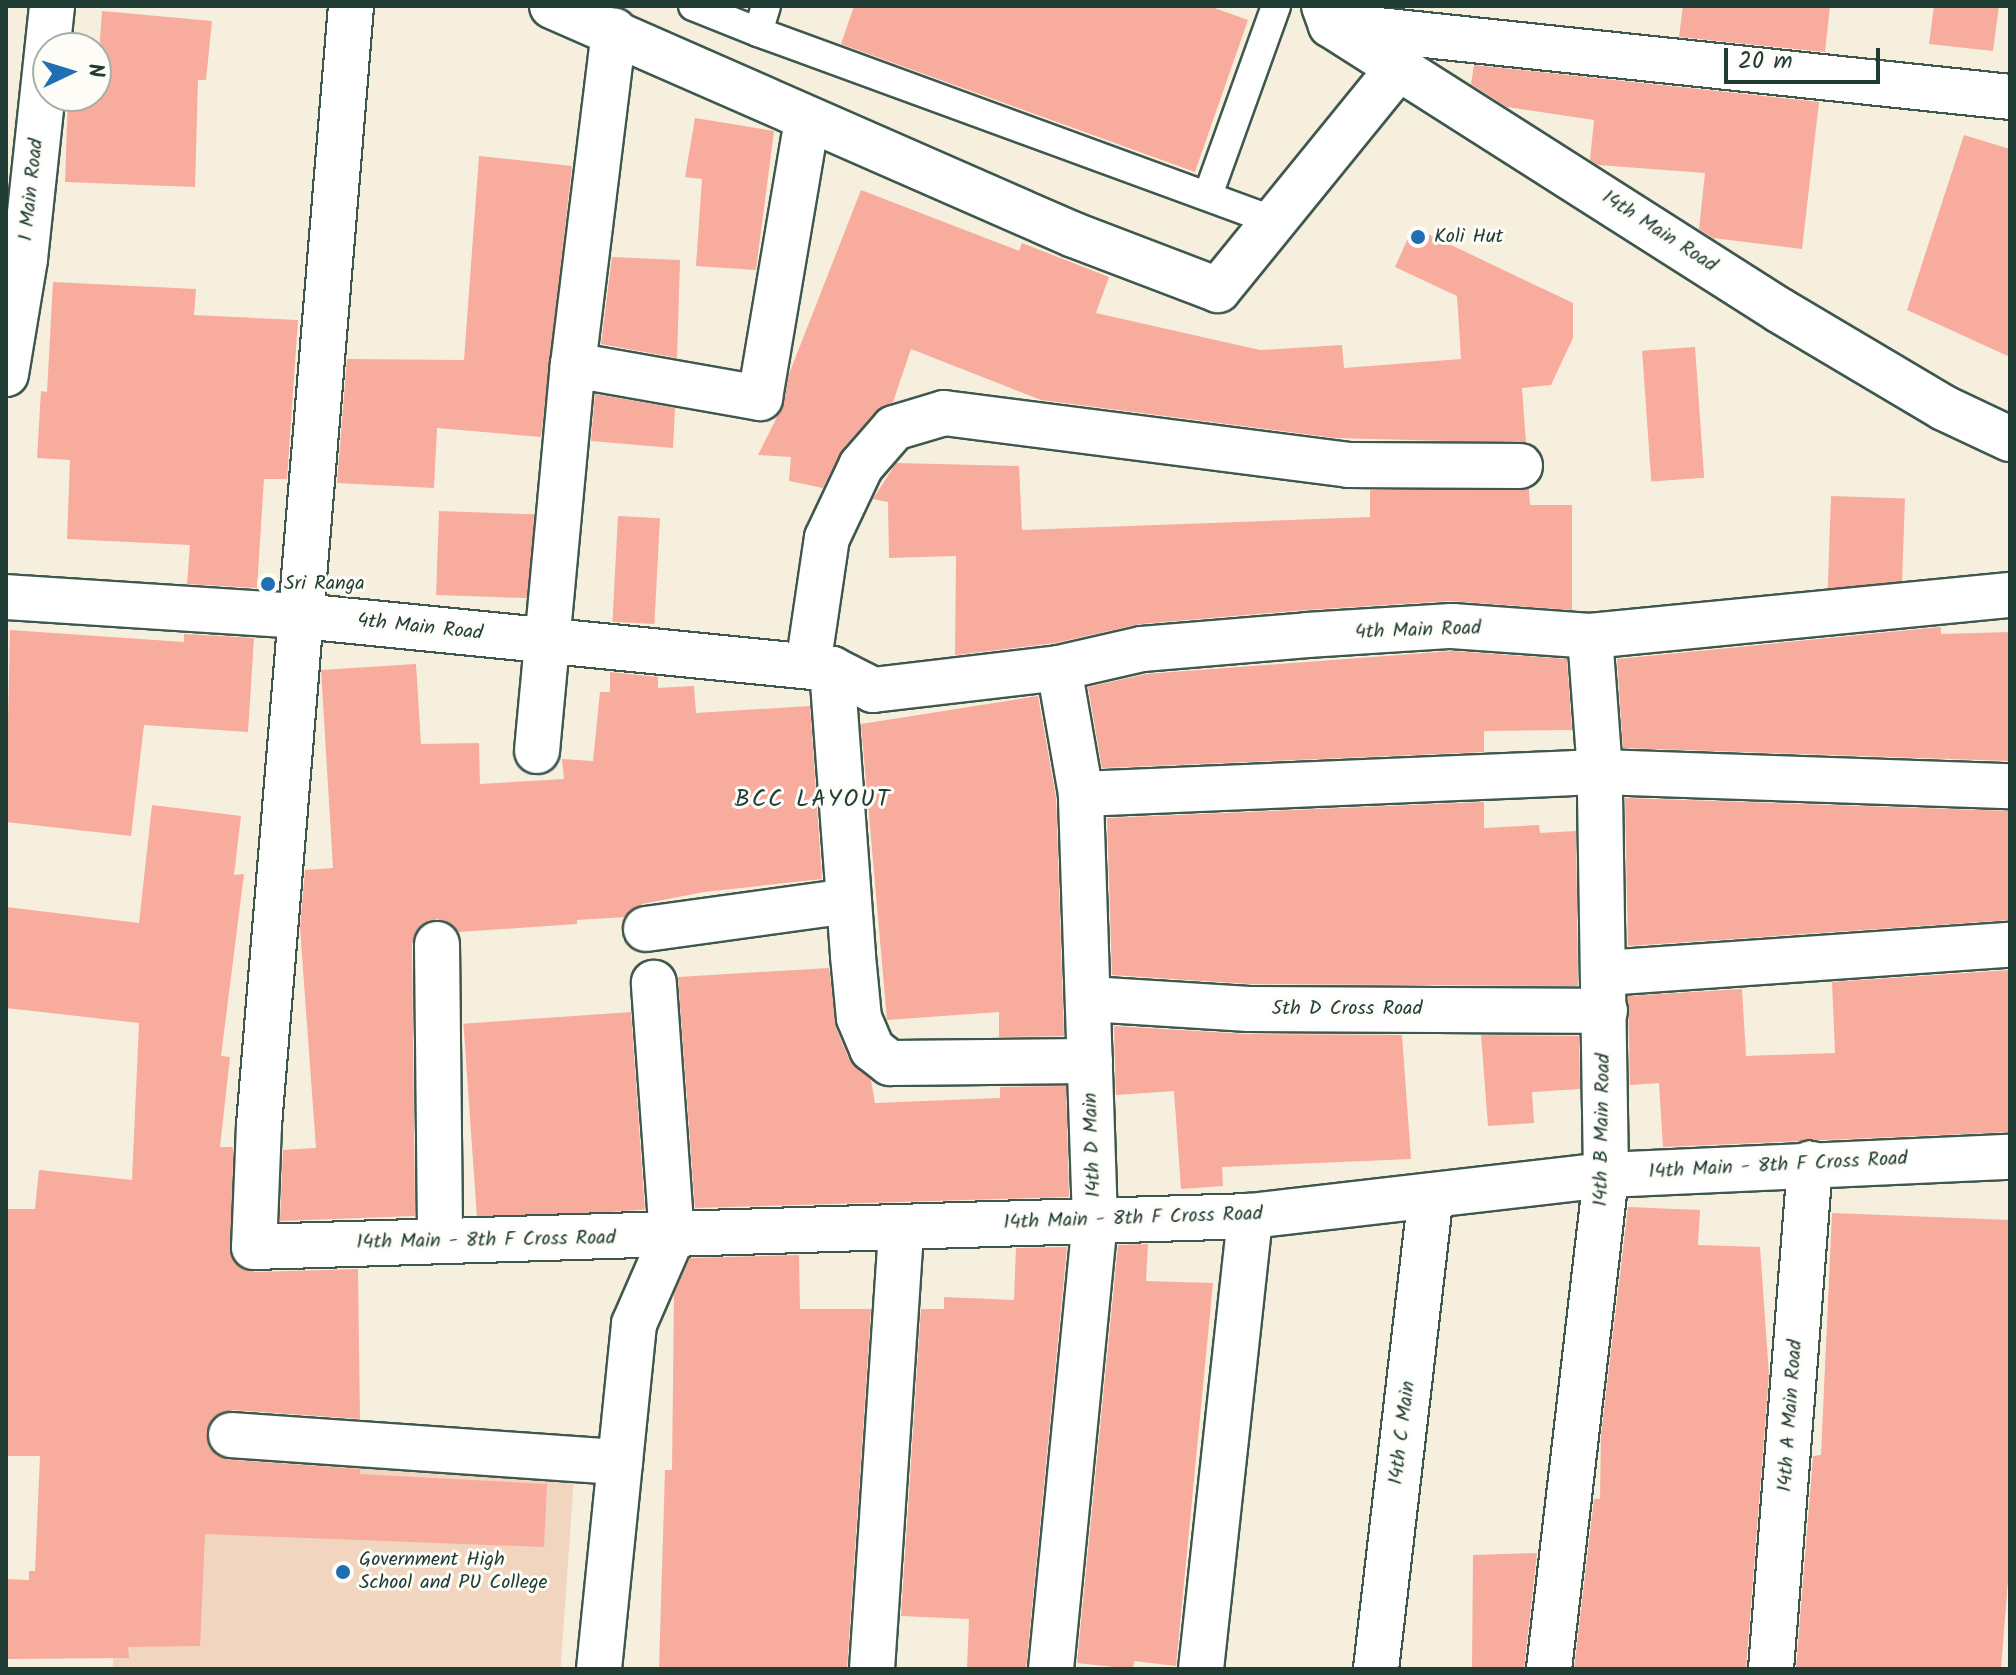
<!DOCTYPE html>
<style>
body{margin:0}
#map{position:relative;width:2016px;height:1675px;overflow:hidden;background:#f6efde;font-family:Kalam,sans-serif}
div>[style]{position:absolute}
.built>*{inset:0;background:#f2d5be;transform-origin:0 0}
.building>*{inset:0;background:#f7ac9e;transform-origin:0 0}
.roads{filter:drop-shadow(2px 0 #3f584e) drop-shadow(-2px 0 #3f584e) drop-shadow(0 2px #3f584e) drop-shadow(0 -2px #3f584e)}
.lane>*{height:28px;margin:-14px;padding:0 14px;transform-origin:14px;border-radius:14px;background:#fff}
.street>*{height:44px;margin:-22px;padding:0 22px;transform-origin:22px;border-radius:22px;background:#fff}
.secondary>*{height:44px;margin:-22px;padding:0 22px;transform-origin:22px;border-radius:22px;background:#fff}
.dots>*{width:22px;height:22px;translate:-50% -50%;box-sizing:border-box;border:4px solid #fdfcf7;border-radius:50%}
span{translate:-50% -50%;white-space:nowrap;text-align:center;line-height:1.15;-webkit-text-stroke:6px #fdfcf7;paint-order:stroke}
.street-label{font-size:20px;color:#1f3d34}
.poi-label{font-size:20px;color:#1f3d34}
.left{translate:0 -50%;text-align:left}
.quarter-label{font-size:24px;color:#1f3d34;letter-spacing:2px}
.frame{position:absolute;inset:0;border:8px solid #1f3d34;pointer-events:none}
.north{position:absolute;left:32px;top:32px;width:80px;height:80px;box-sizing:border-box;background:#fdfcf7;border:2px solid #a4b0a9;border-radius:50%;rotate:86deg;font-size:22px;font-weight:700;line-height:32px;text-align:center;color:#1f3d34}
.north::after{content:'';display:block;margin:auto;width:28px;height:36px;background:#1f6fb2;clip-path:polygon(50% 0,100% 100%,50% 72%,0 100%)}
.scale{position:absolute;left:1724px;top:48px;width:156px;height:36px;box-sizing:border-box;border:4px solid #1f3d34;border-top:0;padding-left:10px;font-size:24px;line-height:28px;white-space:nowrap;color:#1f3d34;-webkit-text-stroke:6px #fdfcf7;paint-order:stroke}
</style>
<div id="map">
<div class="built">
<i style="left:128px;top:1447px;width:447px;height:222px;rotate:4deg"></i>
</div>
<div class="building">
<i style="clip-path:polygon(854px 6px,1209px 6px,1248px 20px,1195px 172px,841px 44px)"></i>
<i style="clip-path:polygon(1683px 6px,1830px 6px,1825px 52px,1679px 37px)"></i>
<i style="clip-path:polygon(1934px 6px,1999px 6px,1993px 51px,1929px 44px)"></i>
<i style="clip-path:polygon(102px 11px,212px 21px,206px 80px,198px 80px,195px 187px,65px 182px,68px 96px,96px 96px)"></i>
<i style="clip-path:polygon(1474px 65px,1819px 102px,1802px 249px,1713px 238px,1699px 229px,1705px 173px,1598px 165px,1590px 160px,1594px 120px,1507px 107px,1471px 84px)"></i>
<i style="clip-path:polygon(695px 118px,774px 131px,756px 270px,696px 266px,702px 179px,685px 177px)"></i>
<i style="clip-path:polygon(1964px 135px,2010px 149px,2010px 357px,1907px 310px)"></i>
<i style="clip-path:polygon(479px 156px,572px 166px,541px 437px,437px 428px,434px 488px,337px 483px,347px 359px,464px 360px)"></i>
<i style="clip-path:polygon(861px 190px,1019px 251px,1022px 243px,1109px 277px,1096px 313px,1260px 350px,1342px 345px,1344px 368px,1461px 359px,1457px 296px,1395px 267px,1413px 227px,1573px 303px,1573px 338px,1551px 385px,1522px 388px,1526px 443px,1335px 438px,1041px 400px,911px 349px,893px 402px,875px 412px,842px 450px,823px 488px,789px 481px,791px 457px,758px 455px,784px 403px,789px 374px)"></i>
<i style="clip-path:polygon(612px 257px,680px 260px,677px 358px,601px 344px)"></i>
<i style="clip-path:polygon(53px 282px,196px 289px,194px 315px,298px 320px,287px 479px,264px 479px,257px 588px,187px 584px,190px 545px,67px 539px,70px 460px,37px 458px,41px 391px,47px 392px)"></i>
<i style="left:1695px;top:347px;width:131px;height:53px;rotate:86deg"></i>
<i style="clip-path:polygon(595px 394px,675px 408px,673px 448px,591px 441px)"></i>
<i style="clip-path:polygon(896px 463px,1019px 466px,1022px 530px,1370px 517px,1370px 490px,1529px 489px,1530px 505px,1572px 505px,1572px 610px,1450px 601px,1305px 610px,1140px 624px,1055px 643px,955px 655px,956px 556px,889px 558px,888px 502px,873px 499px)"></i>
<i style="left:1831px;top:496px;width:74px;height:92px;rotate:2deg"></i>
<i style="left:439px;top:511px;width:95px;height:84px;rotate:2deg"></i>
<i style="left:618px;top:516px;width:42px;height:106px;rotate:3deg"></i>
<i style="clip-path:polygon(1941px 627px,1941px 634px,2010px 632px,2010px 761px,1623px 748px,1617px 659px)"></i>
<i style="clip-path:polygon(10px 630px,184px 642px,184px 634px,254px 638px,248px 732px,144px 725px,131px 836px,6px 822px)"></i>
<i style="clip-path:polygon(1452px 651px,1567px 659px,1572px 730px,1484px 731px,1484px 752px,1102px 768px,1088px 687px,1146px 674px)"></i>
<i style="clip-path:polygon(416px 664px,421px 744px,479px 743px,480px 784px,564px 779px,562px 759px,593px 761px,600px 692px,610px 692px,610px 672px,658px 677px,658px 688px,694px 686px,696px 713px,810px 706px,822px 879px,704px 892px,642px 904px,625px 917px,577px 920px,577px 924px,459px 932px,438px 919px,424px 923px,412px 944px,415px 1216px,280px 1221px,283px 1150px,316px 1148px,300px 928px,305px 870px,333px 868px,321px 670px)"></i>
<i style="clip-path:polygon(1038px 696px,1056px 797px,1064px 1036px,999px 1037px,999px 1012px,887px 1020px,861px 724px)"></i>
<i style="clip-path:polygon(1625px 798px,2010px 811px,2010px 920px,1628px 946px)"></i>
<i style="clip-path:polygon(1484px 802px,1484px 828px,1539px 825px,1540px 833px,1576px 831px,1578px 986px,1250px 984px,1112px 975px,1107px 818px)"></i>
<i style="clip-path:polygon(152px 805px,241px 816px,234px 875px,244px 874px,221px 1056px,230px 1057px,220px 1147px,233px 1147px,232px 1258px,255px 1272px,358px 1269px,360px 1419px,232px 1410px,210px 1422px,209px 1447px,229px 1460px,360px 1469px,360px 1474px,547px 1484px,544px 1547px,205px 1534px,200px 1646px,128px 1647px,129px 1658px,6px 1659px,6px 1579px,29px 1580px,29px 1571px,35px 1571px,40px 1456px,6px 1456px,6px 1209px,35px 1209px,39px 1170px,132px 1180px,139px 1023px,6px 1008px,6px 907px,139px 923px)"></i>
<i style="clip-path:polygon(829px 968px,836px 1028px,849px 1059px,871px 1080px,875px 1103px,1000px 1098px,1000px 1087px,1066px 1086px,1069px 1197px,695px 1208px,678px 977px)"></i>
<i style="clip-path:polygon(2010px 970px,2010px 1132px,1663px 1147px,1659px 1083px,1630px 1085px,1628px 996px,1742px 989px,1746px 1056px,1835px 1053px,1832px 982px)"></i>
<i style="left:631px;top:1012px;width:198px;height:168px;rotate:86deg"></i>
<i style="clip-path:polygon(1114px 1026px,1247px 1034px,1402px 1035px,1411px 1159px,1222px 1167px,1223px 1186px,1181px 1189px,1174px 1091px,1116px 1095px)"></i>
<i style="clip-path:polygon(1481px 1035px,1579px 1036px,1580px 1089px,1532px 1092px,1534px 1123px,1488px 1126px)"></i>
<i style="clip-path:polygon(1628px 1207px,1700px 1210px,1698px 1245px,1760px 1247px,1769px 1375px,1746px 1669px,1574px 1669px,1594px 1499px,1600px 1499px,1601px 1435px)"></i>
<i style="clip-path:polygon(1832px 1213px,2010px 1220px,2010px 1555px,2001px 1669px,1796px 1669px,1813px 1456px,1821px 1455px)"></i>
<i style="clip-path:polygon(1148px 1244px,1146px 1281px,1213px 1283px,1176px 1666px,1134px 1661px,1133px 1669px,1077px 1663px,1118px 1245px)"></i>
<i style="clip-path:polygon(1067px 1247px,1026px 1669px,967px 1669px,969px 1619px,901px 1616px,921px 1309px,944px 1309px,944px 1297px,1014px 1300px,1016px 1248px)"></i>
<i style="clip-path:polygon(799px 1255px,800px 1309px,871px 1309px,847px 1669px,659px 1669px,665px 1470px,672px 1470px,674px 1294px,690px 1258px)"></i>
<i style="clip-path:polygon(1537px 1553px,1524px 1669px,1472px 1669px,1473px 1555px)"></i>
</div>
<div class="roads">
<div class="lane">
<i style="left:693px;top:6px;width:70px;rotate:21.8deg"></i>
<i style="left:766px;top:6px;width:27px;rotate:107deg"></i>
<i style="left:758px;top:32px;width:553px;rotate:20.11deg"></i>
<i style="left:1208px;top:195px;width:201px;rotate:-70.2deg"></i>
</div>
<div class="street">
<i style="left:351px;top:6px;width:1123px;rotate:94.7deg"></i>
<i style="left:259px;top:1125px;width:122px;rotate:92.3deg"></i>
<i style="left:254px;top:1247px;width:996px;rotate:-1.78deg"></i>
<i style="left:1250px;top:1216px;width:358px;rotate:-6.6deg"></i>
<i style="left:1606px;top:1175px;width:404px;rotate:-2.6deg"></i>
<i style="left:552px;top:6px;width:570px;rotate:23.69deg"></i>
<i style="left:1074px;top:235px;width:154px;rotate:20.9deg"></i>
<i style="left:1218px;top:290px;width:290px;rotate:-50.9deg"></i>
<i style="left:1331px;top:25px;width:683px;rotate:6.05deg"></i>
<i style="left:573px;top:365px;width:190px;rotate:10deg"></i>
<i style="left:760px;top:398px;width:283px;rotate:-80.4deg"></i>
<i style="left:6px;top:597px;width:297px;rotate:3.7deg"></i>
<i style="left:302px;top:616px;width:533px;rotate:5.71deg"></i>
<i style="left:832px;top:669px;width:46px;rotate:27.1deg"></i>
<i style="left:873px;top:690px;width:187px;rotate:-6.7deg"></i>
<i style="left:1059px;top:668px;width:85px;rotate:-12.9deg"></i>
<i style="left:1142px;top:649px;width:166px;rotate:-4.8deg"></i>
<i style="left:1307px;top:635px;width:145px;rotate:-3.6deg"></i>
<i style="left:1452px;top:626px;width:138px;rotate:4.1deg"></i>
<i style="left:1590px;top:636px;width:422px;rotate:-5.6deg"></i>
<i style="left:808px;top:666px;width:129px;rotate:-81.6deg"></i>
<i style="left:827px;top:538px;width:80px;rotate:-64.7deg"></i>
<i style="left:861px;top:466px;width:50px;rotate:-49deg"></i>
<i style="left:894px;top:428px;width:52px;rotate:-16.7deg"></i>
<i style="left:944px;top:413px;width:407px;rotate:7.3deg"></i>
<i style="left:1348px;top:465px;width:172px;rotate:0.3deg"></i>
<i style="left:832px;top:669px;width:288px;rotate:85.8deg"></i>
<i style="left:853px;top:956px;width:62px;rotate:84.5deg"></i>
<i style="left:859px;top:1018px;width:34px;rotate:67deg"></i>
<i style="left:872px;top:1049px;width:23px;rotate:38deg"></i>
<i style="left:890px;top:1063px;width:200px;rotate:-0.6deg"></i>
<i style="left:537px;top:751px;width:388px;rotate:-84.7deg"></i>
<i style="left:573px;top:365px;width:337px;rotate:-83deg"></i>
<i style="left:1081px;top:794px;width:519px;rotate:-2.43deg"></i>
<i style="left:1600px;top:772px;width:410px;rotate:2deg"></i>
<i style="left:646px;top:929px;width:204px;rotate:-7.9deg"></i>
<i style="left:437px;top:944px;width:297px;rotate:89.4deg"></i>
<i style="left:1605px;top:973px;width:406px;rotate:-4deg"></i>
<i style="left:1089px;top:999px;width:160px;rotate:3.6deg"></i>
<i style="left:1249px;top:1009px;width:356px;rotate:0.3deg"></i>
<i style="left:231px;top:1435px;width:390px;rotate:4deg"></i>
<i style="left:599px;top:1669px;width:347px;rotate:-84.2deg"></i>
<i style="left:634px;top:1324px;width:95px;rotate:-66.4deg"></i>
<i style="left:672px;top:1237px;width:255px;rotate:-94.1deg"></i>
<i style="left:872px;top:1669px;width:440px;rotate:-86.2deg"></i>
<i style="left:1051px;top:1669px;width:450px;rotate:-84.4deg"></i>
<i style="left:1095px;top:1221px;width:427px;rotate:-91.9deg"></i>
<i style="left:1081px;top:794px;width:128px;rotate:-99.9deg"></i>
<i style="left:1201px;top:1669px;width:456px;rotate:-83.8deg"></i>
<i style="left:1376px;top:1669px;width:475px;rotate:-83.4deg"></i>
<i style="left:1549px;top:1669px;width:497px;rotate:-83.4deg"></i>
<i style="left:1606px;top:1175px;width:403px;rotate:-90.9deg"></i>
<i style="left:1600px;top:772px;width:136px;rotate:-94.2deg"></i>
<i style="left:1771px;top:1669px;width:507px;rotate:-85.58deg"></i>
</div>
<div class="secondary">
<i style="left:1324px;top:6px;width:20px;rotate:70deg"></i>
<i style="left:1331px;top:25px;width:531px;rotate:32.46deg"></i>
<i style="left:1779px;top:310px;width:192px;rotate:30.7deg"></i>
<i style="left:1944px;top:408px;width:73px;rotate:25.2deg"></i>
<i style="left:6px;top:374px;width:117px;rotate:-80.6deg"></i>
<i style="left:25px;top:259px;width:254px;rotate:-83.9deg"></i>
</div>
</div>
<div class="dots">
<i style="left:1418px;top:237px;background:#1f6fb2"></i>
<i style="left:268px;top:584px;background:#1f6fb2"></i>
<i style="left:343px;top:1572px;background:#1f6fb2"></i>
</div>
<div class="street-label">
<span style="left:32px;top:190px;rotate:-84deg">1 Main Road</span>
<span style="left:1659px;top:232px;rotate:33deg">14th Main Road</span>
<span style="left:420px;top:628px;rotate:6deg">4th Main Road</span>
<span style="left:1418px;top:631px;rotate:-2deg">4th Main Road</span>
<span style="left:1347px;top:1009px">5th D Cross Road</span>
<span style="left:1603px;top:1130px;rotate:-89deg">14th B Main Road</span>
<span style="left:1093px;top:1145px;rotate:-92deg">14th D Main</span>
<span style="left:1778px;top:1166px;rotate:-3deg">14th Main - 8th F Cross Road</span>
<span style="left:1133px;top:1219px;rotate:-2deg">14th Main - 8th F Cross Road</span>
<span style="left:486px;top:1241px;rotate:-1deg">14th Main - 8th F Cross Road</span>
<span style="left:1791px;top:1416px;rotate:-86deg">14th A Main Road</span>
<span style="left:1403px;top:1433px;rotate:-83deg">14th C Main</span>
</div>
<div class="poi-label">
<span class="left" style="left:1434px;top:237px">Koli Hut</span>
<span class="left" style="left:284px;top:584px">Sri Ranga</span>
<span class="left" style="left:359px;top:1572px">Government High<br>School and PU College</span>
</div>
<div class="quarter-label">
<span style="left:813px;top:800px">BCC LAYOUT</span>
</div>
<div class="frame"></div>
<div class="north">N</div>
<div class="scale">20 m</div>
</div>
